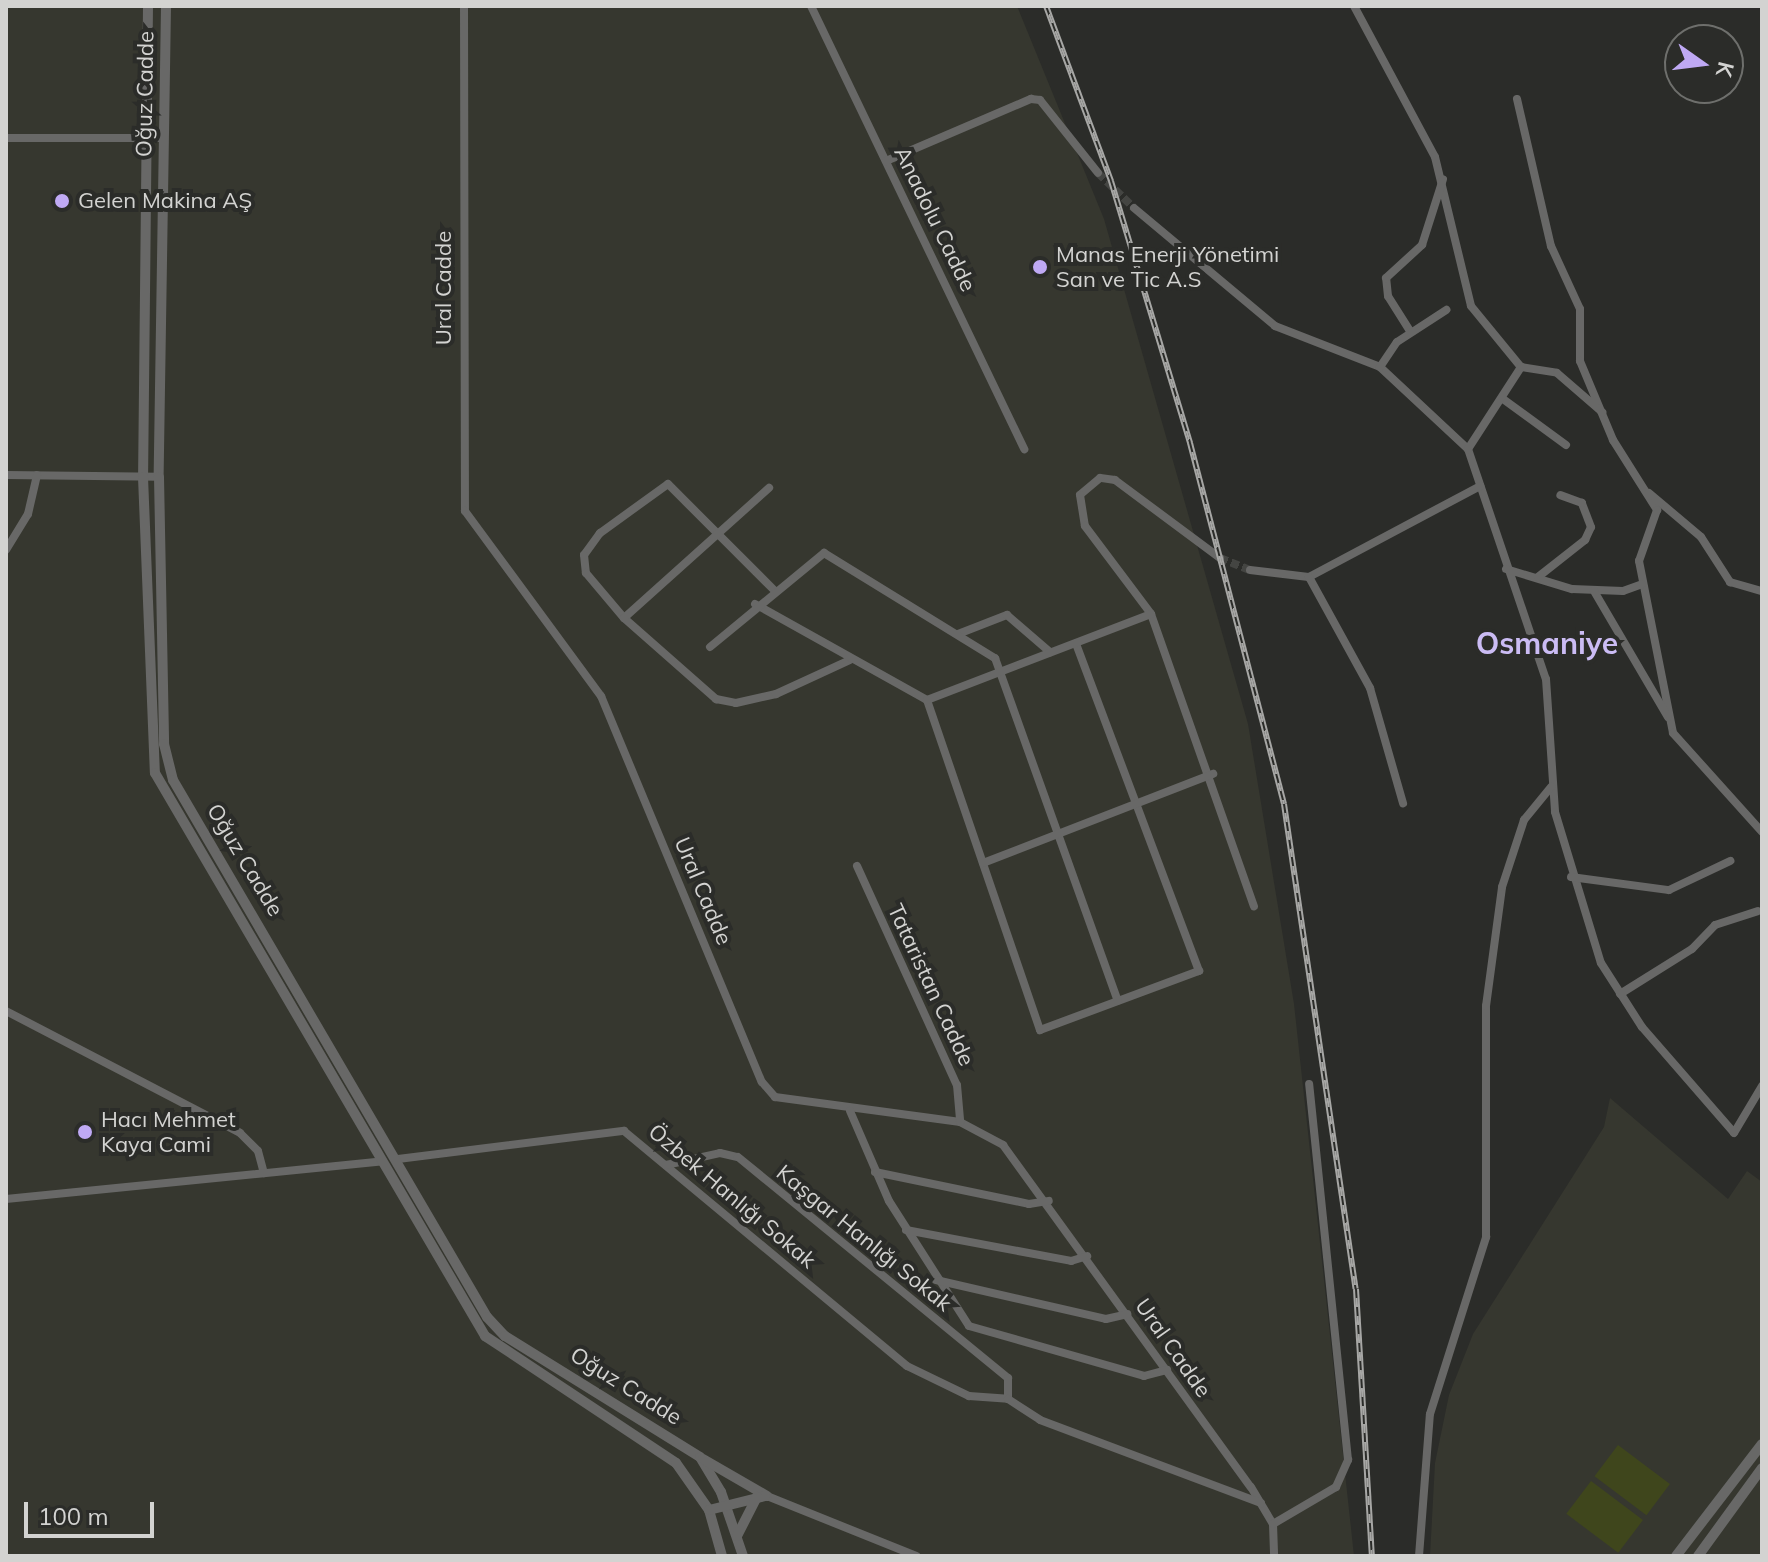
<!DOCTYPE html>
<meta charset="utf-8">
<style>
body{margin:0}
#map{position:relative;width:1768px;height:1562px;overflow:hidden;background:#2b2c29;font-family:Mulish,sans-serif}
div>[style]{position:absolute}
.built>*{inset:0;background:#36372f}
.green>*{inset:0;background:#3f461c;transform-origin:0 0}
.minor-tunnel>*{height:8px;margin-top:-4px;transform-origin:0;background:repeating-linear-gradient(90deg,#444542 0 8px,transparent 0 12px)}
.minor>*{height:8px;margin:-4px;padding:0 4px;transform-origin:4px;border-radius:4px;background:#686867}
.tertiary>*{height:10px;margin:-5px;padding:0 5px;transform-origin:5px;border-radius:5px;background:#686867}
.rail>*{height:6px;margin-top:-3px;transform-origin:0;background:repeating-linear-gradient(90deg,#2b2c29 0 9px,#a7a7a5 0 18px);box-sizing:border-box;border-block:2px solid #a7a7a5}
.dots>*{width:22px;height:22px;translate:-50% -50%;box-sizing:border-box;border:4px solid #2b2c29;border-radius:50%}
span{translate:-50% -50%;white-space:nowrap;text-align:center;line-height:1.15;-webkit-text-stroke:8px #2b2c29;paint-order:stroke}
.street-label{font-size:22px;color:#d3d3d1}
.poi-label{font-size:22px;color:#d3d3d1}
.left{translate:0 -50%;text-align:left}
.district-label{font-size:30px;color:#cbbcf4;font-weight:700}
.frame{position:absolute;inset:0;border:8px solid #d3d3d1;pointer-events:none}
.north{position:absolute;left:1664px;top:24px;width:80px;height:80px;box-sizing:border-box;background:#2b2c29;border:2px solid #6e6f6c;border-radius:50%;rotate:104deg;font-size:22px;font-weight:700;line-height:32px;text-align:center;color:#d3d3d1}
.north::after{content:'';display:block;margin:auto;width:28px;height:36px;background:#bfa9f4;clip-path:polygon(50% 0,100% 100%,50% 72%,0 100%)}
.scale{position:absolute;left:24px;top:1502px;width:130px;height:36px;box-sizing:border-box;border:4px solid #d3d3d1;border-top:0;padding-left:10px;font-size:24px;line-height:28px;white-space:nowrap;color:#d3d3d1;-webkit-text-stroke:6px #2b2c29;paint-order:stroke}
</style>
<div id="map">
<div class="built">
<i style="clip-path:polygon(6px 6px,1017px 6px,1104px 219px,1248px 724px,1294px 1004px,1354px 1556px,6px 1556px)"></i>
<i style="clip-path:polygon(1610px 1098px,1728px 1199px,1747px 1171px,1762px 1182px,1762px 1556px,1430px 1556px,1435px 1463px,1449px 1395px,1473px 1334px,1604px 1127px)"></i>
</div>
<div class="green">
<i style="left:1618px;top:1445px;width:65px;height:39px;rotate:37deg"></i>
<i style="left:1591px;top:1481px;width:65px;height:41px;rotate:37deg"></i>
</div>
<div class="minor-tunnel">
<i style="left:1098px;top:173px;width:50px;rotate:44.2deg"></i>
<i style="left:1220px;top:558px;width:32px;rotate:22deg"></i>
</div>
<div class="minor">
<i style="left:464px;top:6px;width:505px;rotate:89.89deg"></i>
<i style="left:465px;top:511px;width:230px;rotate:53.7deg"></i>
<i style="left:601px;top:696px;width:418px;rotate:67.4deg"></i>
<i style="left:762px;top:1082px;width:20px;rotate:49deg"></i>
<i style="left:775px;top:1097px;width:187px;rotate:7.7deg"></i>
<i style="left:960px;top:1122px;width:49px;rotate:28.1deg"></i>
<i style="left:1003px;top:1145px;width:422px;rotate:54.1deg"></i>
<i style="left:1251px;top:1487px;width:43px;rotate:59.3deg"></i>
<i style="left:1273px;top:1524px;width:32px;rotate:88deg"></i>
<i style="left:811px;top:6px;width:492px;rotate:64.3deg"></i>
<i style="left:1354px;top:6px;width:171px;rotate:61.8deg"></i>
<i style="left:1435px;top:157px;width:153px;rotate:76.4deg"></i>
<i style="left:1471px;top:306px;width:79px;rotate:50.7deg"></i>
<i style="left:1517px;top:99px;width:151px;rotate:77deg"></i>
<i style="left:1551px;top:246px;width:69px;rotate:65.3deg"></i>
<i style="left:1580px;top:309px;width:52px;rotate:90deg"></i>
<i style="left:1580px;top:361px;width:86px;rotate:67.3deg"></i>
<i style="left:1613px;top:440px;width:83px;rotate:57.8deg"></i>
<i style="left:1657px;top:510px;width:54px;rotate:109.4deg"></i>
<i style="left:1639px;top:561px;width:175px;rotate:78.8deg"></i>
<i style="left:1673px;top:733px;width:133px;rotate:48deg"></i>
<i style="left:6px;top:138px;width:158px"></i>
<i style="left:886px;top:161px;width:158px;rotate:-23.2deg"></i>
<i style="left:1031px;top:99px;width:9px;rotate:6deg"></i>
<i style="left:1040px;top:100px;width:93px;rotate:51.5deg"></i>
<i style="left:1134px;top:208px;width:184px;rotate:39.9deg"></i>
<i style="left:1275px;top:326px;width:113px;rotate:21.3deg"></i>
<i style="left:1380px;top:367px;width:120px;rotate:43deg"></i>
<i style="left:1468px;top:449px;width:243px;rotate:71.3deg"></i>
<i style="left:1546px;top:679px;width:133px;rotate:86.1deg"></i>
<i style="left:1555px;top:812px;width:158px;rotate:73.1deg"></i>
<i style="left:1601px;top:963px;width:76px;rotate:57.4deg"></i>
<i style="left:1642px;top:1027px;width:140px;rotate:49deg"></i>
<i style="left:1734px;top:1133px;width:55px;rotate:-59.2deg"></i>
<i style="left:1410px;top:331px;width:41px;rotate:-122.2deg"></i>
<i style="left:1388px;top:296px;width:18px;rotate:-96deg"></i>
<i style="left:1386px;top:278px;width:49px;rotate:-42.5deg"></i>
<i style="left:1422px;top:245px;width:69px;rotate:-72.3deg"></i>
<i style="left:1380px;top:367px;width:30px;rotate:-56deg"></i>
<i style="left:1397px;top:342px;width:59px;rotate:-33.1deg"></i>
<i style="left:1503px;top:399px;width:78px;rotate:36.1deg"></i>
<i style="left:1468px;top:449px;width:98px;rotate:-57.1deg"></i>
<i style="left:1521px;top:367px;width:36px;rotate:9deg"></i>
<i style="left:1557px;top:373px;width:60px;rotate:40.9deg"></i>
<i style="left:6px;top:475px;width:153px;rotate:0.7deg"></i>
<i style="left:1649px;top:493px;width:68px;rotate:40.2deg"></i>
<i style="left:1701px;top:537px;width:54px;rotate:57.2deg"></i>
<i style="left:1730px;top:582px;width:33px;rotate:16deg"></i>
<i style="left:6px;top:550px;width:42px;rotate:-58.6deg"></i>
<i style="left:28px;top:514px;width:40px;rotate:-77deg"></i>
<i style="left:1220px;top:558px;width:131px;rotate:-143.4deg"></i>
<i style="left:1115px;top:480px;width:15px;rotate:-172deg"></i>
<i style="left:1100px;top:478px;width:26px;rotate:140deg"></i>
<i style="left:1080px;top:495px;width:31px;rotate:81deg"></i>
<i style="left:1085px;top:526px;width:110px;rotate:53.1deg"></i>
<i style="left:1151px;top:614px;width:310px;rotate:70.6deg"></i>
<i style="left:1506px;top:569px;width:69px;rotate:16.9deg"></i>
<i style="left:1572px;top:589px;width:51px;rotate:2.2deg"></i>
<i style="left:1623px;top:591px;width:20px;rotate:-20deg"></i>
<i style="left:1250px;top:570px;width:59px;rotate:6.8deg"></i>
<i style="left:1309px;top:577px;width:194px;rotate:-28deg"></i>
<i style="left:1309px;top:577px;width:127px;rotate:61.2deg"></i>
<i style="left:1370px;top:688px;width:120px;rotate:74deg"></i>
<i style="left:1538px;top:577px;width:60px;rotate:-38.2deg"></i>
<i style="left:1585px;top:540px;width:14px;rotate:-65deg"></i>
<i style="left:1591px;top:527px;width:26px;rotate:-111deg"></i>
<i style="left:1582px;top:503px;width:23px;rotate:-160deg"></i>
<i style="left:774px;top:590px;width:150px;rotate:-135deg"></i>
<i style="left:668px;top:484px;width:84px;rotate:144.2deg"></i>
<i style="left:600px;top:533px;width:27px;rotate:126deg"></i>
<i style="left:584px;top:555px;width:18px;rotate:84deg"></i>
<i style="left:586px;top:573px;width:59px;rotate:49.8deg"></i>
<i style="left:624px;top:618px;width:123px;rotate:41.4deg"></i>
<i style="left:716px;top:699px;width:20px;rotate:11deg"></i>
<i style="left:736px;top:703px;width:41px;rotate:-12.7deg"></i>
<i style="left:776px;top:694px;width:81px;rotate:-24.7deg"></i>
<i style="left:1594px;top:591px;width:146px;rotate:59.6deg"></i>
<i style="left:755px;top:604px;width:197px;rotate:29.2deg"></i>
<i style="left:927px;top:700px;width:349px;rotate:71.1deg"></i>
<i style="left:1040px;top:1030px;width:170px;rotate:-20.4deg"></i>
<i style="left:1199px;top:971px;width:350px;rotate:-110.6deg"></i>
<i style="left:624px;top:618px;width:195px;rotate:-41.9deg"></i>
<i style="left:958px;top:634px;width:53px;rotate:-21.2deg"></i>
<i style="left:1007px;top:615px;width:57px;rotate:40.7deg"></i>
<i style="left:710px;top:647px;width:148px;rotate:-39.5deg"></i>
<i style="left:824px;top:553px;width:201px;rotate:31.6deg"></i>
<i style="left:995px;top:658px;width:364px;rotate:70.3deg"></i>
<i style="left:927px;top:700px;width:240px;rotate:-21deg"></i>
<i style="left:983px;top:863px;width:247px;rotate:-21.2deg"></i>
<i style="left:857px;top:866px;width:241px;rotate:65.5deg"></i>
<i style="left:957px;top:1085px;width:37px;rotate:85deg"></i>
<i style="left:1571px;top:877px;width:99px;rotate:7.6deg"></i>
<i style="left:1669px;top:890px;width:68px;rotate:-25.4deg"></i>
<i style="left:1620px;top:994px;width:85px;rotate:-32deg"></i>
<i style="left:1692px;top:949px;width:33px;rotate:-46deg"></i>
<i style="left:1715px;top:925px;width:45px;rotate:-18deg"></i>
<i style="left:6px;top:1011px;width:264px;rotate:27.5deg"></i>
<i style="left:240px;top:1133px;width:25px;rotate:45deg"></i>
<i style="left:258px;top:1151px;width:23px;rotate:75deg"></i>
<i style="left:850px;top:1111px;width:98px;rotate:66.6deg"></i>
<i style="left:889px;top:1201px;width:148px;rotate:57.4deg"></i>
<i style="left:969px;top:1326px;width:182px;rotate:15.9deg"></i>
<i style="left:1144px;top:1376px;width:24px;rotate:-15deg"></i>
<i style="left:398px;top:1159px;width:228px;rotate:-7.1deg"></i>
<i style="left:624px;top:1131px;width:368px;rotate:39.7deg"></i>
<i style="left:907px;top:1366px;width:69px;rotate:25.8deg"></i>
<i style="left:969px;top:1396px;width:39px;rotate:4deg"></i>
<i style="left:666px;top:1165px;width:55px;rotate:-12.5deg"></i>
<i style="left:720px;top:1153px;width:18px;rotate:13deg"></i>
<i style="left:738px;top:1157px;width:349px;rotate:39.3deg"></i>
<i style="left:1008px;top:1378px;width:21px;rotate:90deg"></i>
<i style="left:875px;top:1172px;width:157px;rotate:11.7deg"></i>
<i style="left:1029px;top:1204px;width:20px;rotate:-9deg"></i>
<i style="left:6px;top:1199px;width:374px;rotate:-5.7deg"></i>
<i style="left:906px;top:1230px;width:168px;rotate:10.6deg"></i>
<i style="left:1071px;top:1261px;width:17px;rotate:-17deg"></i>
<i style="left:936px;top:1280px;width:174px;rotate:12.9deg"></i>
<i style="left:1106px;top:1319px;width:22px;rotate:-13deg"></i>
<i style="left:1008px;top:1399px;width:38px;rotate:33deg"></i>
<i style="left:1040px;top:1420px;width:236px;rotate:20.6deg"></i>
<i style="left:767px;top:1496px;width:161px;rotate:21.9deg"></i>
<i style="left:1273px;top:1524px;width:73px;rotate:-30.4deg"></i>
<i style="left:1336px;top:1487px;width:30px;rotate:-66deg"></i>
<i style="left:1348px;top:1460px;width:378px;rotate:-95.9deg"></i>
<i style="left:1419px;top:1556px;width:142px;rotate:-85.6deg"></i>
<i style="left:1430px;top:1414px;width:186px;rotate:-72.4deg"></i>
<i style="left:1486px;top:1237px;width:231px;rotate:-90deg"></i>
<i style="left:1486px;top:1006px;width:120px;rotate:-82.3deg"></i>
<i style="left:1502px;top:887px;width:71px;rotate:-71.8deg"></i>
<i style="left:1524px;top:820px;width:43px;rotate:-50.7deg"></i>
</div>
<div class="tertiary">
<i style="left:148px;top:6px;width:471px;rotate:90.6deg"></i>
<i style="left:143px;top:477px;width:296px;rotate:87.7deg"></i>
<i style="left:155px;top:773px;width:653px;rotate:59.62deg"></i>
<i style="left:485px;top:1336px;width:229px;rotate:33.6deg"></i>
<i style="left:676px;top:1463px;width:57px;rotate:54.9deg"></i>
<i style="left:709px;top:1510px;width:48px;rotate:74.2deg"></i>
<i style="left:166px;top:6px;width:471px;rotate:90.9deg"></i>
<i style="left:159px;top:477px;width:267px;rotate:88.9deg"></i>
<i style="left:164px;top:744px;width:37px;rotate:76deg"></i>
<i style="left:173px;top:780px;width:622px;rotate:59.68deg"></i>
<i style="left:487px;top:1317px;width:26px;rotate:47deg"></i>
<i style="left:505px;top:1336px;width:229px;rotate:31.8deg"></i>
<i style="left:700px;top:1457px;width:41px;rotate:59deg"></i>
<i style="left:721px;top:1492px;width:68px;rotate:71deg"></i>
<i style="left:703px;top:1459px;width:74px;rotate:30deg"></i>
<i style="left:709px;top:1510px;width:58px;rotate:-14deg"></i>
<i style="left:737px;top:1536px;width:44px;rotate:-62.9deg"></i>
<i style="left:1676px;top:1556px;width:141px;rotate:-52.5deg"></i>
<i style="left:1698px;top:1556px;width:109px;rotate:-54deg"></i>
</div>
<div class="rail">
<i style="left:1046px;top:6px;width:187px;rotate:69.6deg"></i>
<i style="left:1111px;top:181px;width:274px;rotate:73.2deg"></i>
<i style="left:1190px;top:443px;width:373px;rotate:75.4deg"></i>
<i style="left:1284px;top:804px;width:490px;rotate:81.6deg"></i>
<i style="left:1356px;top:1289px;width:267px;rotate:86.6deg"></i>
</div>
<div class="dots">
<i style="left:62px;top:201px;background:#bfa9f4"></i>
<i style="left:1040px;top:267px;background:#bfa9f4"></i>
<i style="left:85px;top:1132px;background:#bfa9f4"></i>
</div>
<div class="street-label">
<span style="left:145px;top:94px;rotate:-89deg">Oğuz Cadde</span>
<span style="left:935px;top:219px;rotate:64deg">Anadolu Cadde</span>
<span style="left:444px;top:288px;rotate:-90deg">Ural Cadde</span>
<span style="left:245px;top:860px;rotate:59deg">Oğuz Cadde</span>
<span style="left:703px;top:891px;rotate:67deg">Ural Cadde</span>
<span style="left:931px;top:985px;rotate:65deg">Tataristan Cadde</span>
<span style="left:732px;top:1196px;rotate:40deg">Özbek Hanlığı Sokak</span>
<span style="left:864px;top:1238px;rotate:39deg">Kaşgar Hanlığı Sokak</span>
<span style="left:1173px;top:1348px;rotate:55deg">Ural Cadde</span>
<span style="left:626px;top:1386px;rotate:32deg">Oğuz Cadde</span>
</div>
<div class="poi-label">
<span class="left" style="left:78px;top:201px">Gelen Makina AŞ</span>
<span class="left" style="left:1056px;top:267px">Manas Enerji Yönetimi<br>San ve Tic A.S</span>
<span class="left" style="left:101px;top:1132px">Hacı Mehmet<br>Kaya Cami</span>
</div>
<div class="district-label">
<span style="left:1547px;top:643px">Osmaniye</span>
</div>
<div class="frame"></div>
<div class="north">K</div>
<div class="scale">100 m</div>
</div>
